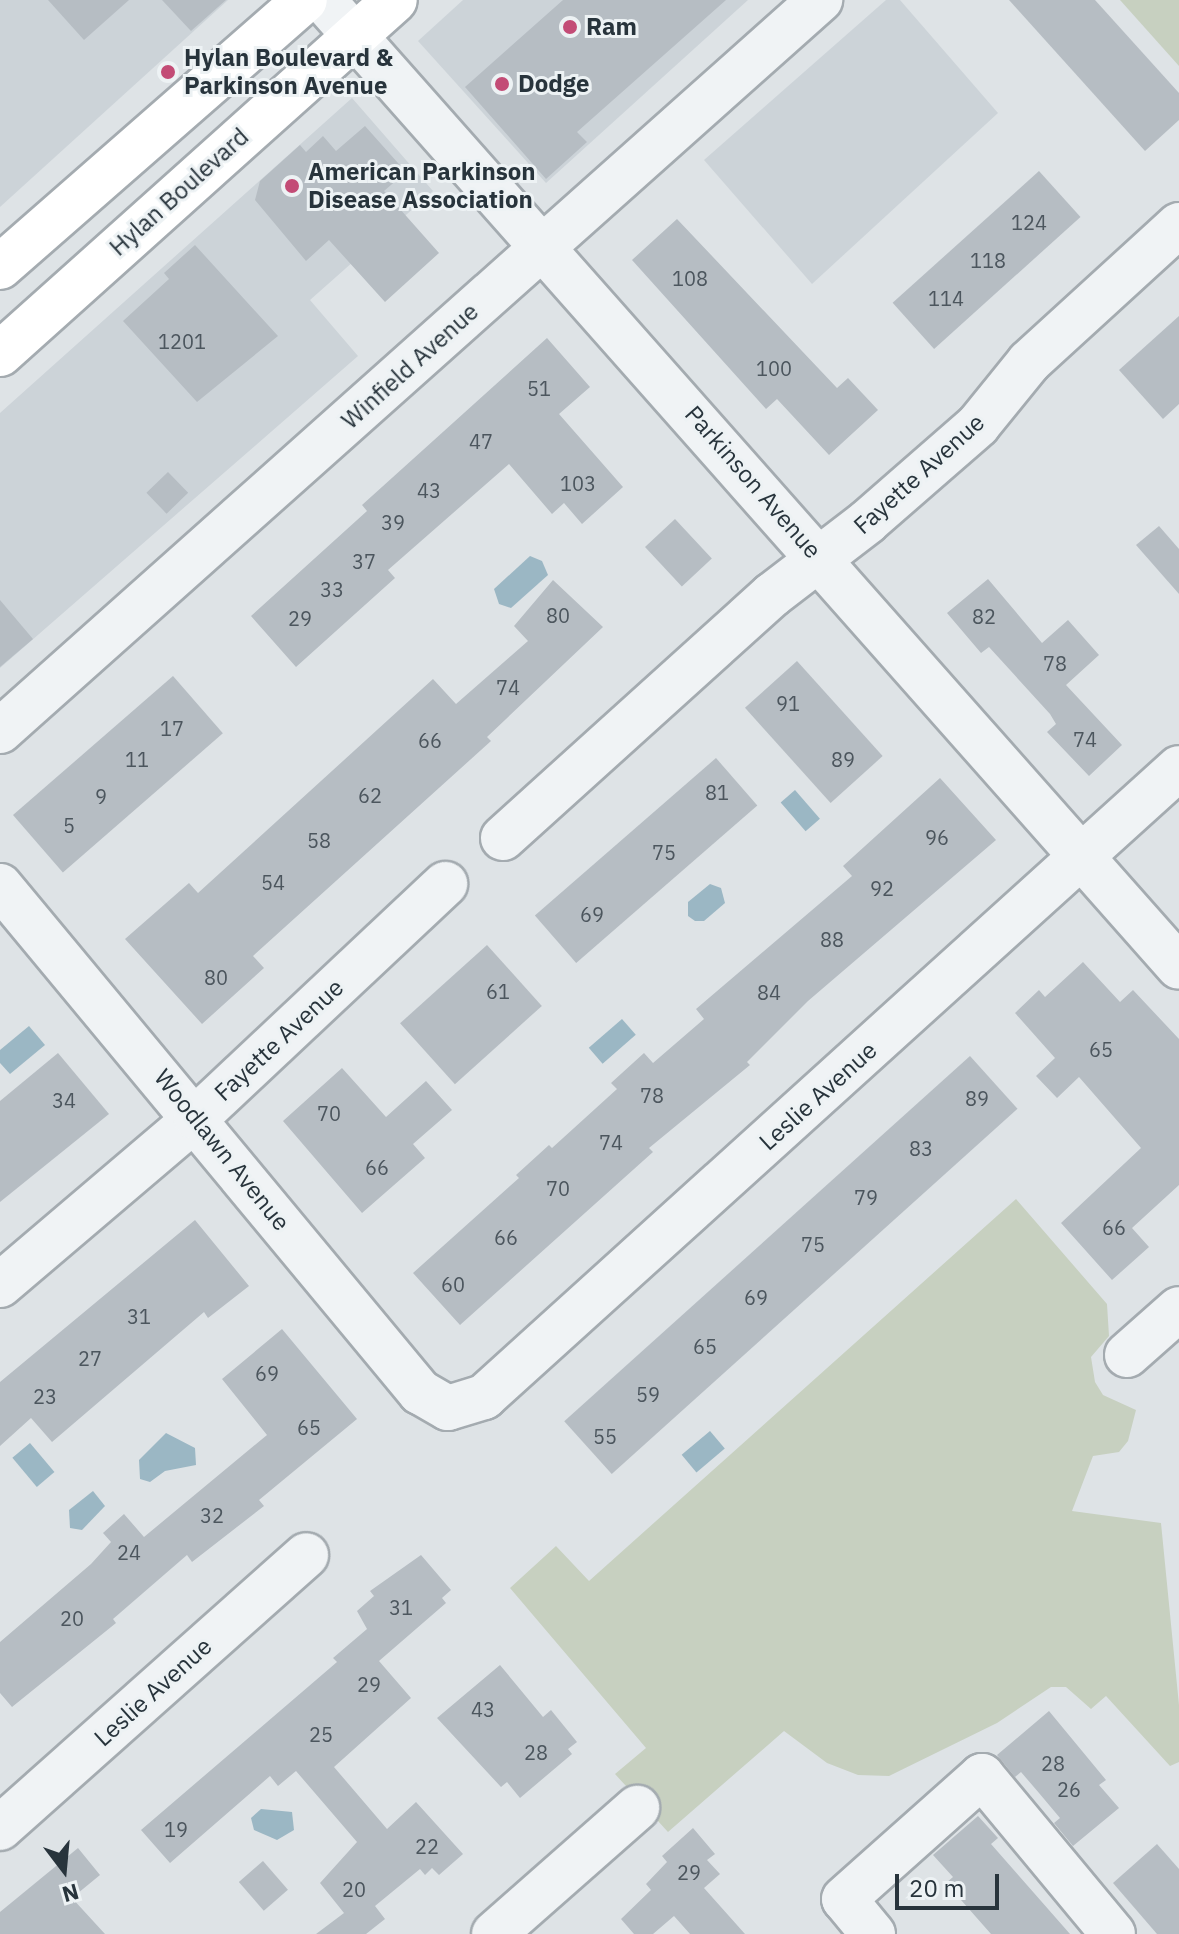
<!DOCTYPE html>
<style>
body{margin:0}
#map{position:relative;width:1179px;height:1934px;overflow:hidden;background:#dee3e6;font-family:"IBM Plex Sans",sans-serif}
div>[style]{position:absolute}
.built>*{inset:0;background:#ccd3d8}
.green>*{inset:0;background:#c7d0c0}
.water>*{inset:0;background:#9bb7c4;transform-origin:0 0}
.building>*{inset:0;background:#b6bdc3;transform-origin:0 0}
.roads{filter:drop-shadow(2px 0 #a4abb0) drop-shadow(-2px 0 #a4abb0) drop-shadow(0 2px #a4abb0) drop-shadow(0 -2px #a4abb0)}
.minor>*{height:44px;margin:-22px;padding:0 22px;transform-origin:22px;border-radius:22px;background:#f0f3f5}
.major>*{height:44px;margin:-22px;padding:0 22px;transform-origin:22px;border-radius:22px;background:#fff}
.dots>*{width:22px;height:22px;translate:-50% -50%;box-sizing:border-box;border:4px solid #edf2f4;border-radius:50%}
span{translate:-50% -50%;white-space:nowrap;text-align:center;line-height:1.15;-webkit-text-stroke:6px #edf2f4;paint-order:stroke}
.number-label{font-size:20px;color:#4c565e}
.number-label span{-webkit-text-stroke-width:0}
.poi-label{font-size:24px;color:#28343c;font-weight:700}
.left{translate:0 -50%;text-align:left}
.street-label{font-size:24px;color:#28343c}
.north{position:absolute;left:24px;top:1830px;width:80px;height:80px;-webkit-text-stroke:6px #edf2f4;paint-order:stroke;rotate:164deg;font-size:22px;font-weight:700;line-height:32px;text-align:center;color:#28343c}
.north::after{content:'';display:block;margin:auto;width:28px;height:36px;background:#28343c;clip-path:polygon(50% 0,100% 100%,50% 72%,0 100%)}
.scale{position:absolute;left:895px;top:1874px;width:104px;height:36px;box-sizing:border-box;border:4px solid #28343c;border-top:0;padding-left:10px;font-size:24px;line-height:28px;white-space:nowrap;color:#28343c;-webkit-text-stroke:6px #edf2f4;paint-order:stroke}
</style>
<div id="map">
<div class="built">
<i style="clip-path:polygon(0 0,228px 0,0 207px)"></i>
<i style="clip-path:polygon(463px 0,748px 0,546px 183px,418px 41px)"></i>
<i style="clip-path:polygon(886px 0,900px 0,998px 113px,812px 284px,704px 160px)"></i>
<i style="clip-path:polygon(352px 98px,433px 191px,310px 300px,358px 356px,0 668px,0 413px)"></i>
</div>
<div class="green">
<i style="clip-path:polygon(1120px 0,1179px 0,1179px 66px)"></i>
<i style="clip-path:polygon(1016px 1199px,1107px 1304px,1109px 1336px,1091px 1357px,1095px 1382px,1103px 1395px,1136px 1410px,1128px 1441px,1119px 1452px,1093px 1456px,1072px 1511px,1161px 1523px,1179px 1705px,1179px 1762px,1170px 1766px,1106px 1696px,1091px 1709px,1066px 1687px,1051px 1687px,997px 1723px,889px 1776px,858px 1775px,827px 1763px,784px 1731px,668px 1832px,615px 1774px,646px 1748px,510px 1588px,556px 1546px,589px 1581px)"></i>
</div>
<div class="water">
<i style="clip-path:polygon(530px 556px,542px 561px,548px 575px,511px 608px,499px 604px,494px 589px)"></i>
<i style="left:795px;top:790px;width:38px;height:19px;rotate:49deg"></i>
<i style="clip-path:polygon(710px 884px,721px 888px,725px 903px,704px 921px,695px 921px,688px 916px,688px 902px)"></i>
<i style="left:622px;top:1019px;width:21px;height:44px;rotate:49deg"></i>
<i style="clip-path:polygon(29px 1026px,45px 1045px,10px 1074px,0 1063px,0 1050px)"></i>
<i style="left:710px;top:1431px;width:23px;height:37px;rotate:50deg"></i>
<i style="clip-path:polygon(166px 1433px,195px 1448px,196px 1465px,165px 1471px,150px 1482px,140px 1479px,139px 1460px)"></i>
<i style="left:30px;top:1443px;width:38px;height:23px;rotate:50deg"></i>
<i style="clip-path:polygon(93px 1491px,105px 1506px,82px 1530px,70px 1528px,69px 1510px)"></i>
<i style="clip-path:polygon(261px 1809px,292px 1812px,294px 1830px,277px 1840px,254px 1830px,251px 1818px)"></i>
</div>
<div class="building">
<i style="clip-path:polygon(48px 0,129px 0,84px 40px)"></i>
<i style="clip-path:polygon(162px 0,226px 0,191px 31px)"></i>
<i style="clip-path:polygon(563px 0,726px 0,577px 132px,587px 142px,546px 179px,465px 87px)"></i>
<i style="clip-path:polygon(1009px 0,1095px 0,1179px 93px,1179px 120px,1145px 151px)"></i>
<i style="clip-path:polygon(365px 126px,406px 172px,384px 191px,439px 253px,385px 302px,329px 240px,306px 261px,255px 200px,260px 181px,300px 145px,306px 152px,323px 136px,336px 151px)"></i>
<i style="left:1039px;top:171px;width:62px;height:197px;rotate:48deg"></i>
<i style="clip-path:polygon(677px 219px,837px 388px,848px 378px,878px 410px,829px 455px,777px 399px,766px 409px,632px 260px)"></i>
<i style="clip-path:polygon(195px 245px,278px 336px,197px 402px,123px 321px,169px 279px,164px 273px)"></i>
<i style="clip-path:polygon(1179px 316px,1179px 404px,1163px 419px,1119px 370px)"></i>
<i style="clip-path:polygon(547px 338px,590px 387px,559px 414px,623px 487px,582px 524px,564px 503px,552px 514px,509px 464px,388px 570px,395px 578px,296px 667px,251px 616px,367px 511px,362px 505px)"></i>
<i style="left:168px;top:472px;width:29px;height:30px;rotate:46deg"></i>
<i style="left:675px;top:519px;width:54px;height:41px;rotate:47deg"></i>
<i style="clip-path:polygon(1159px 526px,1179px 549px,1179px 594px,1136px 545px)"></i>
<i style="clip-path:polygon(988px 579px,1042px 643px,1068px 620px,1099px 655px,1066px 685px,1122px 745px,1089px 776px,1047px 732px,1056px 724px,1050px 714px,989px 647px,981px 653px,947px 613px)"></i>
<i style="clip-path:polygon(553px 580px,603px 627px,487px 737px,491px 741px,253px 956px,264px 968px,202px 1024px,125px 939px,189px 883px,198px 893px,433px 679px,456px 704px,528px 641px,514px 626px)"></i>
<i style="clip-path:polygon(0 600px,33px 639px,0 667px)"></i>
<i style="left:797px;top:661px;width:128px;height:70px;rotate:48deg"></i>
<i style="left:173px;top:676px;width:76px;height:212px;rotate:49deg"></i>
<i style="left:716px;top:758px;width:63px;height:240px;rotate:49deg"></i>
<i style="clip-path:polygon(940px 778px,996px 840px,808px 1001px,747px 1062px,750px 1065px,649px 1148px,653px 1152px,460px 1325px,413px 1273px,519px 1178px,516px 1175px,549px 1145px,552px 1148px,617px 1089px,611px 1083px,644px 1053px,653px 1063px,704px 1019px,696px 1009px,852px 876px,843px 866px)"></i>
<i style="left:487px;top:945px;width:82px;height:117px;rotate:48deg"></i>
<i style="clip-path:polygon(1083px 962px,1120px 1002px,1133px 990px,1179px 1039px,1179px 1185px,1132px 1228px,1149px 1247px,1112px 1280px,1061px 1223px,1141px 1148px,1079px 1077px,1057px 1098px,1036px 1076px,1055px 1058px,1015px 1013px,1039px 990px,1045px 997px)"></i>
<i style="clip-path:polygon(58px 1053px,109px 1114px,0 1202px,0 1101px)"></i>
<i style="left:970px;top:1056px;width:71px;height:546px;rotate:48deg"></i>
<i style="clip-path:polygon(342px 1068px,386px 1117px,426px 1081px,452px 1110px,413px 1144px,425px 1158px,362px 1213px,283px 1121px)"></i>
<i style="clip-path:polygon(195px 1220px,249px 1286px,208px 1318px,204px 1312px,52px 1442px,31px 1418px,0 1446px,0 1382px)"></i>
<i style="clip-path:polygon(282px 1329px,357px 1419px,259px 1500px,264px 1506px,192px 1562px,187px 1555px,113px 1619px,116px 1623px,12px 1707px,0 1693px,0 1642px,91px 1564px,111px 1542px,103px 1533px,124px 1514px,144px 1537px,267px 1435px,222px 1379px)"></i>
<i style="clip-path:polygon(421px 1555px,451px 1590px,442px 1598px,446px 1603px,379px 1661px,411px 1698px,334px 1767px,387px 1829px,416px 1802px,463px 1854px,439px 1875px,432px 1868px,425px 1875px,420px 1869px,375px 1906px,385px 1919px,366px 1934px,316px 1934px,344px 1913px,320px 1883px,357px 1842px,296px 1771px,278px 1786px,270px 1776px,170px 1863px,141px 1830px,337px 1662px,333px 1658px,367px 1629px,357px 1611px,374px 1596px,370px 1591px)"></i>
<i style="clip-path:polygon(500px 1665px,543px 1717px,551px 1710px,577px 1742px,568px 1749px,572px 1754px,520px 1798px,507px 1782px,501px 1787px,437px 1718px)"></i>
<i style="clip-path:polygon(1049px 1711px,1106px 1780px,1099px 1785px,1119px 1808px,1073px 1846px,1054px 1823px,1060px 1818px,1039px 1793px,1021px 1772px,1015px 1777px,997px 1755px)"></i>
<i style="clip-path:polygon(978px 1816px,998px 1838px,991px 1844px,1070px 1934px,991px 1934px,946px 1883px,953px 1877px,933px 1855px)"></i>
<i style="clip-path:polygon(693px 1828px,715px 1854px,707px 1860px,720px 1874px,704px 1888px,745px 1934px,690px 1934px,674px 1916px,653px 1934px,634px 1934px,621px 1919px,651px 1890px,646px 1884px,667px 1862px,662px 1856px)"></i>
<i style="clip-path:polygon(1157px 1844px,1179px 1869px,1179px 1934px,1157px 1934px,1113px 1883px)"></i>
<i style="clip-path:polygon(78px 1848px,100px 1875px,72px 1898px,105px 1934px,0 1934px,0 1912px)"></i>
<i style="left:263px;top:1861px;width:38px;height:32px;rotate:49deg"></i>
</div>
<div class="roads">
<div class="minor">
<i style="left:323px;top:0;width:1291px;rotate:48.48deg"></i>
<i style="left:0;top:731px;width:1099px;rotate:-41.72deg"></i>
<i style="left:503px;top:838px;width:363px;rotate:-42.1deg"></i>
<i style="left:772px;top:595px;width:120px;rotate:-37.5deg"></i>
<i style="left:867px;top:522px;width:147px;rotate:-41.1deg"></i>
<i style="left:978px;top:425px;width:81px;rotate:-51deg"></i>
<i style="left:1029px;top:362px;width:203px;rotate:-42.4deg"></i>
<i style="left:0;top:886px;width:658px;rotate:50.31deg"></i>
<i style="left:420px;top:1392px;width:32px;rotate:30deg"></i>
<i style="left:448px;top:1408px;width:38px;rotate:-17deg"></i>
<i style="left:484px;top:1397px;width:937px;rotate:-42.15deg"></i>
<i style="left:0;top:1285px;width:257px;rotate:-40.4deg"></i>
<i style="left:196px;top:1118px;width:342px;rotate:-43.2deg"></i>
<i style="left:1127px;top:1355px;width:69px;rotate:-41.5deg"></i>
<i style="left:0;top:1828px;width:410px;rotate:-41.7deg"></i>
<i style="left:494px;top:1934px;width:191px;rotate:-41.4deg"></i>
<i style="left:873px;top:1934px;width:45px;rotate:-129.6deg"></i>
<i style="left:844px;top:1899px;width:185px;rotate:-41.7deg"></i>
<i style="left:982px;top:1776px;width:205px;rotate:50.3deg"></i>
</div>
<div class="major">
<i style="left:0;top:267px;width:405px;rotate:-41.2deg"></i>
<i style="left:0;top:354px;width:530px;rotate:-41.87deg"></i>
</div>
</div>
<div class="dots">
<i style="left:570px;top:27px;background:#c34c76"></i>
<i style="left:168px;top:72px;background:#c34c76"></i>
<i style="left:502px;top:84px;background:#c34c76"></i>
<i style="left:292px;top:186px;background:#c34c76"></i>
</div>
<div class="number-label">
<span style="left:1029px;top:222px">124</span>
<span style="left:988px;top:260px">118</span>
<span style="left:690px;top:278px">108</span>
<span style="left:946px;top:298px">114</span>
<span style="left:182px;top:341px">1201</span>
<span style="left:774px;top:368px">100</span>
<span style="left:539px;top:388px">51</span>
<span style="left:481px;top:441px">47</span>
<span style="left:578px;top:483px">103</span>
<span style="left:429px;top:490px">43</span>
<span style="left:393px;top:522px">39</span>
<span style="left:364px;top:561px">37</span>
<span style="left:332px;top:589px">33</span>
<span style="left:558px;top:615px">80</span>
<span style="left:984px;top:616px">82</span>
<span style="left:300px;top:618px">29</span>
<span style="left:1055px;top:663px">78</span>
<span style="left:508px;top:687px">74</span>
<span style="left:788px;top:703px">91</span>
<span style="left:172px;top:728px">17</span>
<span style="left:1085px;top:739px">74</span>
<span style="left:430px;top:740px">66</span>
<span style="left:137px;top:759px">11</span>
<span style="left:843px;top:759px">89</span>
<span style="left:717px;top:792px">81</span>
<span style="left:370px;top:795px">62</span>
<span style="left:101px;top:796px">9</span>
<span style="left:69px;top:825px">5</span>
<span style="left:937px;top:837px">96</span>
<span style="left:319px;top:840px">58</span>
<span style="left:664px;top:852px">75</span>
<span style="left:273px;top:882px">54</span>
<span style="left:882px;top:888px">92</span>
<span style="left:592px;top:914px">69</span>
<span style="left:832px;top:939px">88</span>
<span style="left:216px;top:977px">80</span>
<span style="left:498px;top:991px">61</span>
<span style="left:769px;top:992px">84</span>
<span style="left:1101px;top:1049px">65</span>
<span style="left:652px;top:1095px">78</span>
<span style="left:977px;top:1098px">89</span>
<span style="left:64px;top:1100px">34</span>
<span style="left:329px;top:1113px">70</span>
<span style="left:611px;top:1142px">74</span>
<span style="left:921px;top:1148px">83</span>
<span style="left:377px;top:1167px">66</span>
<span style="left:558px;top:1188px">70</span>
<span style="left:866px;top:1197px">79</span>
<span style="left:1114px;top:1227px">66</span>
<span style="left:506px;top:1237px">66</span>
<span style="left:813px;top:1244px">75</span>
<span style="left:453px;top:1284px">60</span>
<span style="left:756px;top:1297px">69</span>
<span style="left:139px;top:1316px">31</span>
<span style="left:705px;top:1346px">65</span>
<span style="left:90px;top:1358px">27</span>
<span style="left:267px;top:1373px">69</span>
<span style="left:648px;top:1394px">59</span>
<span style="left:45px;top:1396px">23</span>
<span style="left:309px;top:1427px">65</span>
<span style="left:605px;top:1436px">55</span>
<span style="left:212px;top:1515px">32</span>
<span style="left:129px;top:1552px">24</span>
<span style="left:401px;top:1607px">31</span>
<span style="left:72px;top:1618px">20</span>
<span style="left:369px;top:1684px">29</span>
<span style="left:483px;top:1709px">43</span>
<span style="left:321px;top:1734px">25</span>
<span style="left:536px;top:1752px">28</span>
<span style="left:1053px;top:1763px">28</span>
<span style="left:1069px;top:1789px">26</span>
<span style="left:176px;top:1829px">19</span>
<span style="left:427px;top:1846px">22</span>
<span style="left:689px;top:1872px">29</span>
<span style="left:354px;top:1889px">20</span>
</div>
<div class="poi-label">
<span class="left" style="left:586px;top:27px">Ram</span>
<span class="left" style="left:184px;top:72px">Hylan Boulevard &amp;<br>Parkinson Avenue</span>
<span class="left" style="left:518px;top:84px">Dodge</span>
<span class="left" style="left:308px;top:186px">American Parkinson<br>Disease Association</span>
</div>
<div class="street-label">
<span style="left:179px;top:192px;rotate:-42deg">Hylan Boulevard</span>
<span style="left:410px;top:366px;rotate:-42deg">Winfield Avenue</span>
<span style="left:919px;top:474px;rotate:-42deg">Fayette Avenue</span>
<span style="left:753px;top:482px;rotate:49deg">Parkinson Avenue</span>
<span style="left:279px;top:1040px;rotate:-43deg">Fayette Avenue</span>
<span style="left:818px;top:1096px;rotate:-42deg">Leslie Avenue</span>
<span style="left:222px;top:1150px;rotate:51deg">Woodlawn Avenue</span>
<span style="left:153px;top:1692px;rotate:-42deg">Leslie Avenue</span>
</div>
<div class="north">N</div>
<div class="scale">20 m</div>
</div>
